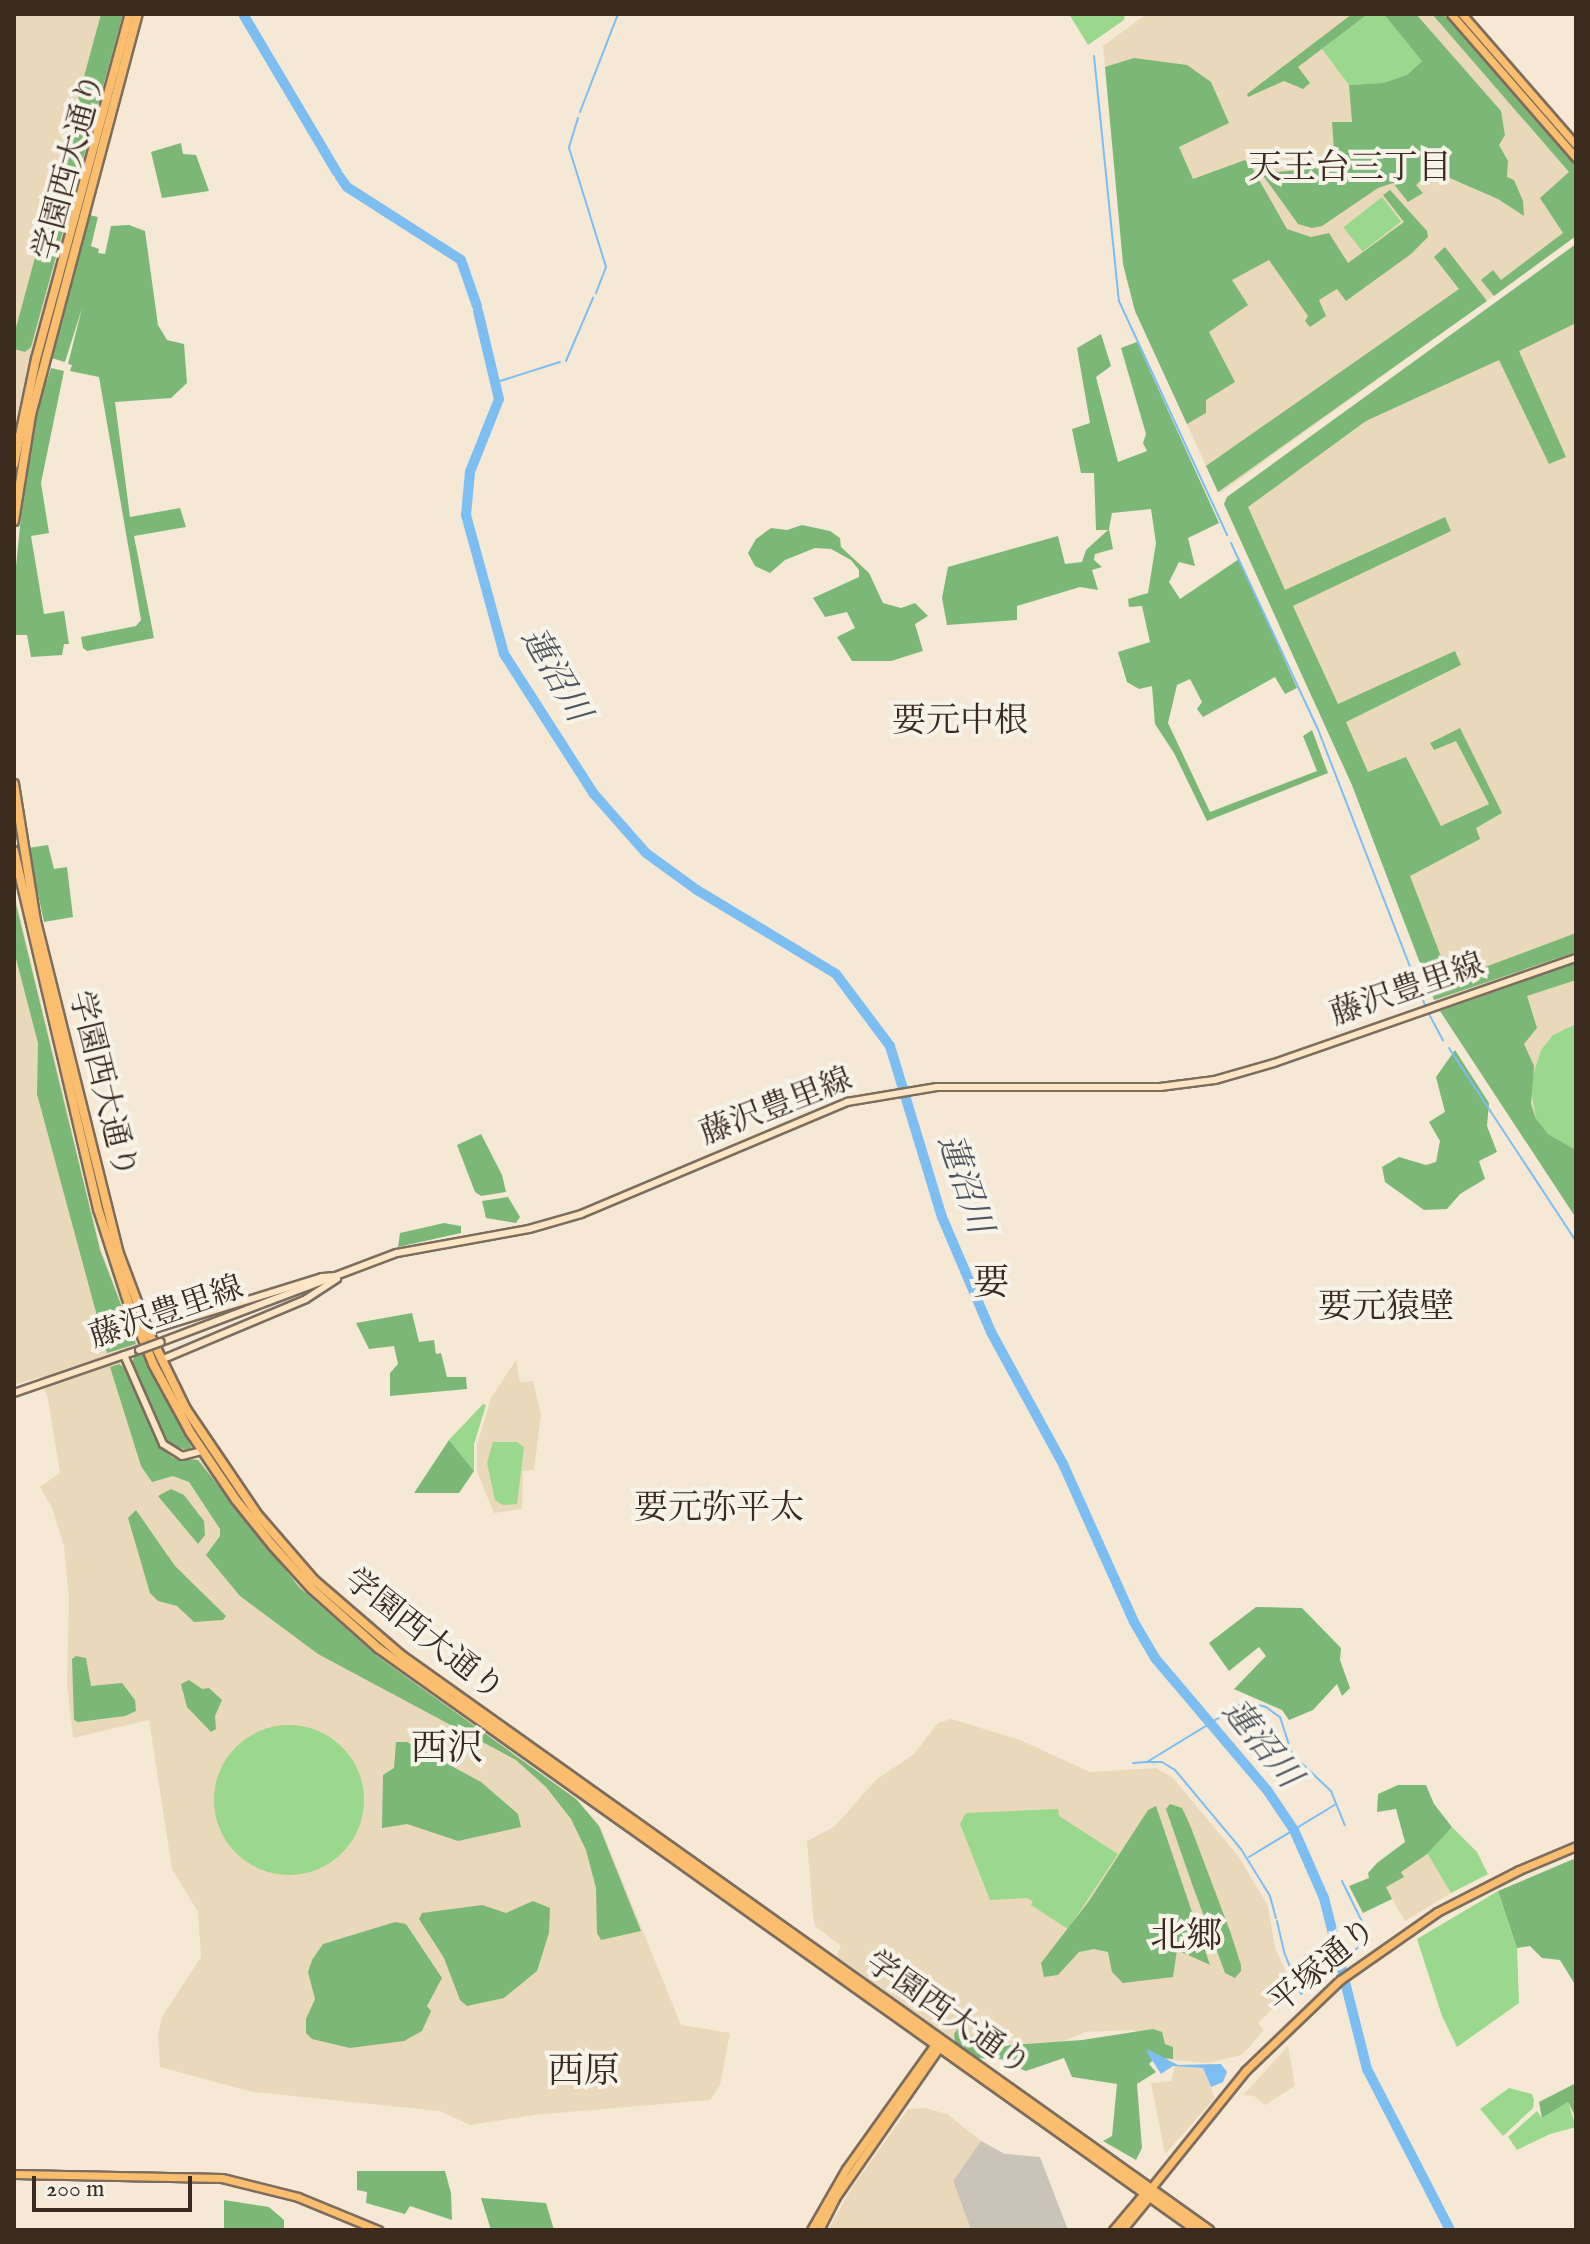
<!DOCTYPE html>
<meta charset="utf-8">
<style>
body{margin:0}
#map{position:relative;width:1590px;height:2244px;overflow:hidden;background:#f5e9d5;font-family:"IM FELL English","Noto Serif JP",serif}
div>[style]{position:absolute}
.built>*{inset:0;background:#ead8ba}
.industrial>*{inset:0;background:#cac3b8}
.green>*{inset:0;background:#9ad88d;transform-origin:0 0}
.round{border-radius:50%}
.forest>*{inset:0;background:#7bb878}
.water>*{inset:0;background:#7dbef2}
.stream>*{height:2px;margin:-1px;padding:0 1px;transform-origin:1px;border-radius:1px;background:#7dbef2}
.river>*{height:10px;margin:-5px;padding:0 5px;transform-origin:5px;border-radius:5px;background:#7dbef2}
.roads{filter:drop-shadow(2px 0 #7c6d5e) drop-shadow(-2px 0 #7c6d5e) drop-shadow(0 2px #7c6d5e) drop-shadow(0 -2px #7c6d5e)}
.secondary>*{height:6px;margin:-3px;padding:0 3px;transform-origin:3px;border-radius:3px;background:#fde5c5}
.primary>*{height:7px;margin:-3.5px;padding:0 3.5px;transform-origin:3.5px;border-radius:3.5px;background:#fbbd6e}
.highway>*{height:8px;margin:-4px;padding:0 4px;transform-origin:4px;border-radius:4px;background:#fbbd6e}
.bridges{filter:drop-shadow(2px 0 #7c6d5e) drop-shadow(-2px 0 #7c6d5e) drop-shadow(0 2px #7c6d5e) drop-shadow(0 -2px #7c6d5e)}
.secondary-bridge>*{height:6px;margin:-3px;padding:0 3px;transform-origin:3px;border-radius:3px;background:#fde5c5}
span{translate:-50% -50%;white-space:nowrap;text-align:center;line-height:1.15;-webkit-text-stroke:8px #f7f3e8;paint-order:stroke}
.street-label{font-size:32px;color:#3b2a1e}
.neighbourhood-label{font-size:34px;color:#3b2a1e}
.water-label{font-size:34px;color:#4f565e;font-style:italic}
.quarter-label{font-size:36px;color:#3b2a1e}
.frame{position:absolute;inset:0;border:16px solid #3b2a1e;pointer-events:none}
.scale{position:absolute;left:32px;top:2176px;width:160px;height:36px;box-sizing:border-box;border:4px solid #3b2a1e;border-top:0;padding-left:10px;font-size:24px;line-height:28px;white-space:nowrap;color:#3b2a1e;-webkit-text-stroke:6px #f7f3e8;paint-order:stroke}
</style>
<div id="map">
<div class="built">
<i style="clip-path:polygon(14px 14px,124px 14px,33px 346px,14px 436px)"></i>
<i style="clip-path:polygon(1147px 14px,1443px 14px,1576px 167px,1576px 236px,1222px 492px,1218px 492px,1135px 311px,1125px 273px,1103px 46px)"></i>
<i style="clip-path:polygon(1576px 244px,1576px 1218px,1440px 1011px,1352px 785px,1224px 504px,1227px 497px)"></i>
<i style="clip-path:polygon(14px 891px,101px 1250px,138px 1345px,118px 1352px,155px 1438px,174px 1457px,199px 1459px,300px 1586px,377px 1655px,577px 1799px,600px 1826px,681px 2025px,730px 2033px,720px 2085px,710px 2100px,533px 2115px,470px 2125px,440px 2111px,253px 2092px,160px 2067px,158px 2036px,162px 2017px,201px 1957px,198px 1912px,172px 1869px,149px 1720px,73px 1738px,67px 1685px,69px 1599px,64px 1546px,52px 1508px,40px 1487px,60px 1473px,48px 1399px,40px 1377px,14px 1385px)"></i>
<i style="clip-path:polygon(516px 1360px,520px 1382px,533px 1381px,541px 1415px,534px 1470px,523px 1471px,522px 1509px,494px 1513px,477px 1472px,477px 1445px,491px 1398px)"></i>
<i style="clip-path:polygon(951px 1719px,1020px 1740px,1090px 1772px,1156px 1768px,1173px 1778px,1239px 1857px,1268px 1906px,1275px 1948px,1287px 1974px,1291px 1991px,1258px 2023px,1264px 2030px,1242px 2055px,1208px 2063px,1171px 2060px,1143px 2032px,1132px 2030px,1085px 2032px,1064px 2041px,1035px 2046px,971px 2046px,968px 2050px,836px 1956px,841px 1946px,815px 1926px,813px 1916px,807px 1841px,834px 1827px,876px 1780px,914px 1754px,938px 1723px)"></i>
<i style="clip-path:polygon(1427px 1853px,1451px 1893px,1405px 1921px,1385px 1887px,1403px 1877px,1401px 1872px)"></i>
<i style="clip-path:polygon(1288px 2046px,1295px 2086px,1265px 2105px,1254px 2096px,1243px 2095px)"></i>
<i style="clip-path:polygon(1175px 2066px,1203px 2068px,1215px 2098px,1165px 2154px,1151px 2083px,1171px 2081px)"></i>
<i style="clip-path:polygon(925px 2108px,947px 2114px,981px 2141px,953px 2181px,971px 2230px,828px 2230px,851px 2189px,908px 2109px)"></i>
</div>
<div class="industrial">
<i style="clip-path:polygon(981px 2141px,1005px 2154px,1040px 2157px,1068px 2230px,971px 2230px,953px 2181px)"></i>
</div>
<div class="green">
<i style="clip-path:polygon(1069px 14px,1125px 14px,1124px 20px,1088px 45px)"></i>
<i style="clip-path:polygon(1368px 14px,1384px 14px,1423px 60px,1407px 75px,1383px 83px,1349px 85px,1322px 49px)"></i>
<i style="left:1382px;top:197px;width:31px;height:49px;rotate:52deg"></i>
<i style="clip-path:polygon(1576px 1024px,1576px 1150px,1548px 1134px,1536px 1119px,1530px 1085px,1541px 1050px,1553px 1035px)"></i>
<i style="clip-path:polygon(483px 1404px,486px 1405px,474px 1444px,474px 1471px,449px 1440px)"></i>
<i style="clip-path:polygon(493px 1442px,517px 1442px,524px 1447px,517px 1504px,503px 1505px,495px 1500px,487px 1463px)"></i>
<i class="round" style="left:214px;top:1725px;width:150px;height:150px"></i>
<i style="clip-path:polygon(1058px 1809px,1059px 1816px,1118px 1854px,1068px 1929px,1031px 1905px,1033px 1901px,1027px 1898px,990px 1900px,960px 1824px,966px 1813px)"></i>
<i style="clip-path:polygon(1452px 1827px,1477px 1852px,1488px 1874px,1451px 1893px,1427px 1853px)"></i>
<i style="clip-path:polygon(1498px 1891px,1517px 1948px,1519px 2003px,1457px 2047px,1442px 2016px,1417px 1939px)"></i>
<i style="clip-path:polygon(1509px 2088px,1532px 2094px,1534px 2100px,1533px 2108px,1503px 2136px,1480px 2109px)"></i>
<i style="clip-path:polygon(1568px 2102px,1576px 2127px,1550px 2134px,1517px 2150px,1508px 2137px,1537px 2111px,1542px 2118px)"></i>
</div>
<div class="forest">
<i style="clip-path:polygon(101px 14px,123px 14px,31px 347px,25px 352px,14px 349px,14px 335px)"></i>
<i style="clip-path:polygon(1352px 14px,1368px 14px,1298px 67px,1310px 83px,1303px 89px,1284px 81px,1248px 97px,1247px 94px)"></i>
<i style="clip-path:polygon(1384px 14px,1416px 14px,1501px 111px,1505px 135px,1499px 145px,1508px 161px,1507px 177px,1514px 180px,1523px 201px,1524px 216px,1498px 199px,1445px 176px,1435px 179px,1428px 174px,1416px 185px,1423px 193px,1408px 202px,1393px 183px,1378px 188px,1322px 226px,1312px 228px,1298px 224px,1262px 174px,1272px 170px,1278px 172px,1335px 166px,1332px 122px,1352px 122px,1349px 85px,1383px 83px,1407px 75px,1422px 61px)"></i>
<i style="clip-path:polygon(1432px 14px,1443px 14px,1576px 167px,1576px 236px,1494px 296px,1481px 280px,1493px 270px,1501px 280px,1563px 233px,1540px 198px,1569px 172px)"></i>
<i style="clip-path:polygon(1134px 58px,1187px 65px,1211px 82px,1229px 123px,1179px 147px,1193px 179px,1245px 160px,1249px 162px,1287px 229px,1311px 237px,1329px 233px,1348px 263px,1404px 222px,1383px 195px,1390px 190px,1427px 231px,1428px 237px,1411px 254px,1346px 301px,1337px 289px,1319px 300px,1326px 316px,1310px 327px,1305px 321px,1308px 316px,1269px 260px,1232px 280px,1248px 305px,1209px 332px,1235px 382px,1206px 400px,1206px 413px,1187px 424px,1135px 311px,1123px 264px,1105px 67px)"></i>
<i style="clip-path:polygon(181px 143px,183px 154px,196px 155px,209px 191px,162px 198px,151px 152px)"></i>
<i style="clip-path:polygon(89px 215px,98px 217px,91px 246px,99px 249px,98px 253px,105px 254px,111px 226px,129px 225px,145px 231px,158px 325px,167px 340px,184px 344px,187px 383px,171px 398px,115px 402px,130px 517px,180px 508px,186px 527px,134px 536px,154px 638px,87px 651px,83px 648px,81px 637px,136px 626px,141px 620px,99px 377px,70px 371px,72px 365px,68px 364px,82px 308px,65px 362px,51px 358px)"></i>
<i style="clip-path:polygon(1576px 244px,1576px 327px,1574px 324px,1519px 351px,1566px 457px,1549px 464px,1499px 360px,1366px 421px,1248px 507px,1285px 590px,1445px 517px,1451px 531px,1293px 606px,1338px 704px,1455px 651px,1461px 665px,1346px 722px,1368px 772px,1406px 757px,1441px 826px,1489px 804px,1456px 741px,1434px 750px,1430px 743px,1460px 728px,1502px 813px,1476px 828px,1480px 839px,1410px 876px,1450px 980px,1576px 933px,1576px 952px,1434px 1000px,1352px 785px,1224px 504px,1227px 497px)"></i>
<i style="clip-path:polygon(1445px 247px,1487px 301px,1218px 492px,1206px 466px,1459px 289px,1434px 257px)"></i>
<i style="clip-path:polygon(1101px 334px,1111px 366px,1096px 377px,1118px 462px,1147px 451px,1143px 443px,1146px 434px,1121px 348px,1137px 342px,1219px 523px,1188px 538px,1195px 566px,1179px 562px,1169px 582px,1180px 599px,1239px 559px,1297px 688px,1285px 694px,1275px 677px,1203px 717px,1197px 709px,1202px 702px,1190px 679px,1177px 685px,1168px 723px,1210px 812px,1317px 771px,1303px 736px,1312px 730px,1328px 773px,1207px 821px,1174px 753px,1155px 724px,1152px 686px,1139px 689px,1127px 682px,1118px 652px,1150px 642px,1142px 606px,1129px 607px,1128px 599px,1148px 593px,1156px 543px,1151px 509px,1112px 513px,1109px 529px,1113px 549px,1095px 554px,1094px 560px,1102px 567px,1092px 570px,1098px 590px,1080px 587px,1017px 606px,1017px 620px,947px 625px,942px 598px,948px 567px,1058px 536px,1065px 564px,1082px 562px,1086px 550px,1108px 530px,1096px 530px,1094px 473px,1081px 473px,1072px 429px,1090px 423px,1077px 348px)"></i>
<i style="clip-path:polygon(51px 368px,64px 371px,41px 483px,49px 533px,31px 536px,44px 614px,64px 611px,69px 644px,64px 644px,62px 655px,31px 657px,27px 635px,14px 635px,15px 576px,24px 487px,38px 408px)"></i>
<i style="clip-path:polygon(802px 525px,830px 531px,840px 538px,841px 547px,869px 573px,883px 603px,901px 608px,915px 603px,928px 616px,915px 624px,923px 651px,891px 661px,852px 661px,837px 637px,855px 628px,847px 612px,825px 617px,813px 598px,859px 577px,859px 570px,851px 560px,831px 549px,815px 548px,785px 560px,770px 573px,755px 566px,748px 553px,756px 539px,771px 528px,787px 530px)"></i>
<i style="clip-path:polygon(48px 845px,54px 869px,67px 867px,73px 917px,44px 922px,28px 848px)"></i>
<i style="clip-path:polygon(14px 896px,100px 1250px,136px 1344px,107px 1353px,37px 1094px,38px 1043px,14px 951px)"></i>
<i style="clip-path:polygon(1576px 963px,1576px 980px,1527px 996px,1537px 1028px,1524px 1044px,1534px 1066px,1531px 1104px,1536px 1119px,1548px 1134px,1576px 1150px,1576px 1218px,1440px 1011px)"></i>
<i style="clip-path:polygon(1455px 1050px,1489px 1103px,1487px 1126px,1497px 1152px,1479px 1161px,1485px 1179px,1460px 1194px,1447px 1209px,1424px 1210px,1385px 1182px,1382px 1167px,1399px 1157px,1426px 1165px,1436px 1162px,1440px 1141px,1429px 1122px,1445px 1112px,1436px 1077px)"></i>
<i style="clip-path:polygon(481px 1134px,502px 1175px,506px 1192px,481px 1196px,475px 1192px,457px 1145px)"></i>
<i style="clip-path:polygon(508px 1197px,520px 1217px,516px 1223px,486px 1218px,482px 1201px)"></i>
<i style="clip-path:polygon(444px 1223px,461px 1226px,461px 1233px,398px 1247px,400px 1233px)"></i>
<i style="clip-path:polygon(412px 1313px,419px 1342px,434px 1340px,436px 1354px,441px 1353px,447px 1377px,466px 1377px,467px 1389px,390px 1396px,390px 1373px,398px 1364px,394px 1346px,369px 1349px,356px 1323px)"></i>
<i style="clip-path:polygon(142px 1354px,193px 1450px,191px 1452px,167px 1443px,132px 1364px,134px 1356px)"></i>
<i style="clip-path:polygon(119px 1364px,125px 1368px,159px 1446px,173px 1458px,198px 1460px,299px 1587px,377px 1656px,576px 1799px,599px 1826px,641px 1931px,601px 1940px,597px 1933px,596px 1888px,586px 1850px,571px 1819px,546px 1787px,516px 1760px,318px 1654px,240px 1596px,206px 1555px,220px 1536px,220px 1529px,189px 1482px,173px 1476px,152px 1482px,141px 1466px,110px 1367px)"></i>
<i style="clip-path:polygon(449px 1440px,474px 1471px,459px 1493px,414px 1493px)"></i>
<i style="clip-path:polygon(171px 1489px,184px 1495px,204px 1521px,205px 1535px,198px 1544px,158px 1496px)"></i>
<i style="clip-path:polygon(136px 1510px,175px 1566px,226px 1616px,223px 1620px,194px 1622px,177px 1606px,158px 1601px,150px 1593px,128px 1518px)"></i>
<i style="clip-path:polygon(1256px 1607px,1302px 1608px,1341px 1648px,1340px 1660px,1350px 1688px,1342px 1696px,1337px 1684px,1313px 1710px,1289px 1720px,1282px 1710px,1234px 1689px,1266px 1656px,1259px 1647px,1229px 1671px,1209px 1643px)"></i>
<i style="clip-path:polygon(76px 1656px,86px 1658px,91px 1686px,122px 1683px,135px 1700px,136px 1711px,125px 1716px,78px 1722px,74px 1720px,72px 1659px)"></i>
<i style="clip-path:polygon(189px 1680px,202px 1689px,209px 1688px,222px 1700px,215px 1716px,216px 1729px,211px 1732px,187px 1707px,181px 1684px)"></i>
<i style="clip-path:polygon(396px 1742px,407px 1742px,481px 1782px,518px 1814px,521px 1827px,458px 1841px,407px 1824px,382px 1828px,383px 1775px,394px 1768px)"></i>
<i style="clip-path:polygon(1398px 1785px,1426px 1785px,1434px 1804px,1452px 1827px,1427px 1854px,1401px 1872px,1404px 1877px,1386px 1887px,1392px 1899px,1363px 1913px,1349px 1886px,1369px 1878px,1368px 1873px,1377px 1863px,1405px 1842px,1396px 1809px,1377px 1812px,1378px 1794px)"></i>
<i style="clip-path:polygon(1170px 1804px,1182px 1808px,1190px 1825px,1230px 1931px,1241px 1965px,1241px 1971px,1235px 1978px,1225px 1973px,1192px 1884px,1166px 1809px)"></i>
<i style="clip-path:polygon(1156px 1806px,1210px 1965px,1177px 1950px,1173px 1977px,1123px 1983px,1112px 1972px,1108px 1952px,1094px 1949px,1079px 1952px,1058px 1975px,1044px 1977px,1041px 1963px,1089px 1901px,1148px 1810px)"></i>
<i style="clip-path:polygon(1576px 1858px,1576px 1986px,1560px 1960px,1542px 1958px,1530px 1946px,1517px 1948px,1498px 1891px)"></i>
<i style="clip-path:polygon(533px 1901px,550px 1908px,549px 1933px,537px 1971px,504px 1998px,467px 2006px,460px 2000px,444px 1958px,419px 1919px,422px 1913px,482px 1905px,506px 1913px)"></i>
<i style="clip-path:polygon(395px 1922px,406px 1924px,442px 1978px,427px 2006px,431px 2011px,422px 2031px,404px 2041px,350px 2048px,312px 2039px,306px 2033px,306px 2019px,315px 1999px,308px 1972px,312px 1960px,323px 1944px)"></i>
<i style="clip-path:polygon(964px 2020px,969px 2035px,978px 2038px,983px 2047px,1082px 2040px,1153px 2029px,1162px 2032px,1165px 2044px,1173px 2047px,1173px 2059px,1155px 2058px,1149px 2064px,1156px 2072px,1137px 2084px,1142px 2148px,1136px 2160px,1103px 2141px,1112px 2136px,1117px 2084px,1072px 2077px,1064px 2058px,1026px 2071px,1021px 2069px,1017px 2060px,977px 2058px,955px 2042px,954px 2034px)"></i>
<i style="clip-path:polygon(1576px 2083px,1576px 2118px,1568px 2102px,1542px 2118px,1539px 2102px)"></i>
<i style="clip-path:polygon(357px 2171px,445px 2171px,451px 2193px,452px 2220px,410px 2206px,405px 2214px,366px 2203px,367px 2192px,357px 2190px)"></i>
<i style="clip-path:polygon(481px 2198px,546px 2203px,554px 2230px,491px 2230px)"></i>
<i style="clip-path:polygon(224px 2200px,269px 2207px,284px 2220px,284px 2230px,224px 2230px)"></i>
</div>
<div class="water">
<i style="clip-path:polygon(1149px 2050px,1178px 2065px,1221px 2064px,1227px 2072px,1223px 2082px,1211px 2087px,1203px 2068px,1173px 2066px,1161px 2074px,1146px 2051px)"></i>
</div>
<div class="stream">
<i style="left:1094px;top:56px;width:246px;rotate:84.2deg"></i>
<i style="left:1119px;top:301px;width:258px;rotate:65.2deg"></i>
<i style="left:580px;top:112px;width:105px;rotate:-68.8deg"></i>
<i style="left:578px;top:118px;width:31px;rotate:107deg"></i>
<i style="left:569px;top:148px;width:125px;rotate:72.7deg"></i>
<i style="left:606px;top:267px;width:28px;rotate:111deg"></i>
<i style="left:566px;top:361px;width:69px;rotate:-66.8deg"></i>
<i style="left:497px;top:382px;width:66px;rotate:-17.6deg"></i>
<i style="left:1231px;top:543px;width:208px;rotate:65deg"></i>
<i style="left:1319px;top:732px;width:293px;rotate:68.8deg"></i>
<i style="left:1429px;top:1014px;width:30px;rotate:62deg"></i>
<i style="left:1449px;top:1048px;width:231px;rotate:56.7deg"></i>
<i style="left:1148px;top:1762px;width:14px"></i>
<i style="left:1162px;top:1762px;width:15px;rotate:32deg"></i>
<i style="left:1175px;top:1770px;width:103px;rotate:50.1deg"></i>
<i style="left:1241px;top:1849px;width:55px;rotate:58.3deg"></i>
<i style="left:1270px;top:1896px;width:23px;rotate:75deg"></i>
<i style="left:1133px;top:1763px;width:14px;rotate:-4deg"></i>
<i style="left:1147px;top:1762px;width:115px;rotate:-31.5deg"></i>
<i style="left:1245px;top:1702px;width:22px;rotate:13deg"></i>
<i style="left:1266px;top:1707px;width:17px;rotate:36deg"></i>
<i style="left:1280px;top:1717px;width:39px;rotate:72deg"></i>
<i style="left:1292px;top:1754px;width:54px;rotate:43.5deg"></i>
<i style="left:1331px;top:1791px;width:37px;rotate:68deg"></i>
<i style="left:1249px;top:1857px;width:102px;rotate:-31.3deg"></i>
<i style="left:1277px;top:1921px;width:32px;rotate:77deg"></i>
<i style="left:1284px;top:1952px;width:45px;rotate:68deg"></i>
<i style="left:1301px;top:1994px;width:49px;rotate:-35.9deg"></i>
<i style="left:1340px;top:1959px;width:36px;rotate:-32deg"></i>
<i style="left:1371px;top:1940px;width:66px;rotate:-116.2deg"></i>
</div>
<div class="river">
<i style="left:243px;top:14px;width:184px;rotate:59.3deg"></i>
<i style="left:340px;top:177px;width:12px;rotate:55deg"></i>
<i style="left:347px;top:187px;width:135px;rotate:32.6deg"></i>
<i style="left:461px;top:260px;width:49px;rotate:70.8deg"></i>
<i style="left:478px;top:311px;width:90px;rotate:76.6deg"></i>
<i style="left:499px;top:399px;width:79px;rotate:111.7deg"></i>
<i style="left:470px;top:472px;width:43px;rotate:95.3deg"></i>
<i style="left:466px;top:515px;width:144px;rotate:74.7deg"></i>
<i style="left:504px;top:654px;width:166px;rotate:57.3deg"></i>
<i style="left:594px;top:794px;width:79px;rotate:48.6deg"></i>
<i style="left:646px;top:853px;width:63px;rotate:36deg"></i>
<i style="left:697px;top:890px;width:162px;rotate:31.1deg"></i>
<i style="left:836px;top:974px;width:90px;rotate:53.1deg"></i>
<i style="left:890px;top:1046px;width:179px;rotate:73.1deg"></i>
<i style="left:942px;top:1217px;width:125px;rotate:66.9deg"></i>
<i style="left:991px;top:1332px;width:150px;rotate:61.4deg"></i>
<i style="left:1063px;top:1464px;width:173px;rotate:65.8deg"></i>
<i style="left:1134px;top:1622px;width:42px;rotate:59.7deg"></i>
<i style="left:1155px;top:1658px;width:173px;rotate:49.7deg"></i>
<i style="left:1267px;top:1790px;width:48px;rotate:56deg"></i>
<i style="left:1294px;top:1830px;width:74px;rotate:66.2deg"></i>
<i style="left:1324px;top:1898px;width:176px;rotate:75.9deg"></i>
<i style="left:1367px;top:2069px;width:181px;rotate:62.7deg"></i>
</div>
<div class="roads">
<div class="secondary">
<i style="left:148px;top:1331px;width:182px;rotate:-17.2deg"></i>
<i style="left:322px;top:1277px;width:14px;rotate:-4deg"></i>
<i style="left:161px;top:1342px;width:252px;rotate:-20.7deg"></i>
<i style="left:397px;top:1253px;width:134px;rotate:-10.3deg"></i>
<i style="left:529px;top:1229px;width:54px;rotate:-16.1deg"></i>
<i style="left:581px;top:1214px;width:289px;rotate:-22.8deg"></i>
<i style="left:847px;top:1102px;width:91px;rotate:-9.5deg"></i>
<i style="left:937px;top:1087px;width:223px"></i>
<i style="left:1160px;top:1087px;width:55px;rotate:-7.3deg"></i>
<i style="left:1215px;top:1080px;width:61px;rotate:-16.1deg"></i>
<i style="left:1274px;top:1063px;width:320px;rotate:-19.2deg"></i>
<i style="left:124px;top:1355px;width:97px;rotate:66.3deg"></i>
<i style="left:163px;top:1444px;width:22px;rotate:32deg"></i>
<i style="left:182px;top:1456px;width:21px;rotate:-14deg"></i>
<i style="left:161px;top:1360px;width:157px;rotate:-22.8deg"></i>
<i style="left:306px;top:1299px;width:37px;rotate:-33deg"></i>
<i style="left:14px;top:1393px;width:132px;rotate:-19deg"></i>
</div>
<div class="primary">
<i style="left:1451px;top:14px;width:191px;rotate:49deg"></i>
<i style="left:1462px;top:14px;width:174px;rotate:49deg"></i>
<i style="left:14px;top:2174px;width:208px;rotate:1.1deg"></i>
<i style="left:222px;top:2178px;width:78px;rotate:14deg"></i>
<i style="left:298px;top:2197px;width:87px;rotate:22.4deg"></i>
<i style="left:811px;top:2230px;width:70px;rotate:-60.2deg"></i>
<i style="left:846px;top:2169px;width:155px;rotate:-54.5deg"></i>
<i style="left:819px;top:2230px;width:39px;rotate:-63deg"></i>
<i style="left:837px;top:2195px;width:183px;rotate:-55.3deg"></i>
<i style="left:1113px;top:2230px;width:51px;rotate:-49.8deg"></i>
<i style="left:1122px;top:2230px;width:43px;rotate:-50.7deg"></i>
<i style="left:1149px;top:2197px;width:9px;rotate:-77deg"></i>
<i style="left:1151px;top:2188px;width:151px;rotate:-51.2deg"></i>
<i style="left:1246px;top:2070px;width:130px;rotate:-43.8deg"></i>
<i style="left:1340px;top:1980px;width:118px;rotate:-35deg"></i>
<i style="left:1437px;top:1912px;width:92px;rotate:-27.1deg"></i>
<i style="left:1519px;top:1870px;width:62px;rotate:-22.8deg"></i>
</div>
<div class="highway">
<i style="left:14px;top:464px;width:107px;rotate:-78.2deg"></i>
<i style="left:36px;top:359px;width:358px;rotate:-74.8deg"></i>
<i style="left:14px;top:521px;width:107px;rotate:-80.9deg"></i>
<i style="left:31px;top:415px;width:415px;rotate:-75.1deg"></i>
<i style="left:14px;top:784px;width:139px;rotate:80.9deg"></i>
<i style="left:36px;top:921px;width:340px;rotate:76deg"></i>
<i style="left:118px;top:1251px;width:85px;rotate:69.4deg"></i>
<i style="left:148px;top:1331px;width:87px;rotate:64deg"></i>
<i style="left:186px;top:1409px;width:127px;rotate:55.9deg"></i>
<i style="left:257px;top:1514px;width:87px;rotate:49.2deg"></i>
<i style="left:314px;top:1580px;width:115px;rotate:40.8deg"></i>
<i style="left:401px;top:1655px;width:992px;rotate:35.44deg"></i>
<i style="left:14px;top:851px;width:368px;rotate:76.8deg"></i>
<i style="left:98px;top:1209px;width:98px;rotate:72.1deg"></i>
<i style="left:128px;top:1302px;width:67px;rotate:68deg"></i>
<i style="left:153px;top:1364px;width:77px;rotate:61.4deg"></i>
<i style="left:190px;top:1432px;width:82px;rotate:55.9deg"></i>
<i style="left:236px;top:1500px;width:59px;rotate:51.2deg"></i>
<i style="left:273px;top:1546px;width:58px;rotate:47.8deg"></i>
<i style="left:312px;top:1589px;width:89px;rotate:41.8deg"></i>
<i style="left:378px;top:1648px;width:1004px;rotate:35.43deg"></i>
</div>
</div>
<div class="bridges">
<div class="secondary-bridge">
<i style="left:139px;top:1350px;width:23px;rotate:-20deg"></i>
</div>
</div>
<div class="street-label">
<span style="left:71px;top:167px;rotate:-75deg">学園西大通り</span>
<span style="left:1408px;top:991px;rotate:-19deg">藤沢豊里線</span>
<span style="left:101px;top:1085px;rotate:76deg">学園西大通り</span>
<span style="left:777px;top:1108px;rotate:-21deg">藤沢豊里線</span>
<span style="left:167px;top:1314px;rotate:-19deg">藤沢豊里線</span>
<span style="left:423px;top:1636px;rotate:38deg">学園西大通り</span>
<span style="left:1324px;top:1967px;rotate:-40deg">平塚通り</span>
<span style="left:947px;top:2015px;rotate:35deg">学園西大通り</span>
</div>
<div class="neighbourhood-label">
<span style="left:1350px;top:169px">天王台三丁目</span>
<span style="left:960px;top:722px">要元中根</span>
<span style="left:1386px;top:1308px">要元猿壁</span>
<span style="left:719px;top:1509px">要元弥平太</span>
</div>
<div class="water-label">
<span style="left:555px;top:675px;rotate:60deg">蓮沼川</span>
<span style="left:964px;top:1184px;rotate:71deg">蓮沼川</span>
<span style="left:1261px;top:1744px;rotate:51deg">蓮沼川</span>
</div>
<div class="quarter-label">
<span style="left:991px;top:1285px">要</span>
<span style="left:447px;top:1750px">西沢</span>
<span style="left:1186px;top:1938px">北郷</span>
<span style="left:584px;top:2073px">西原</span>
</div>
<div class="frame"></div>
<div class="scale">200 m</div>
</div>
